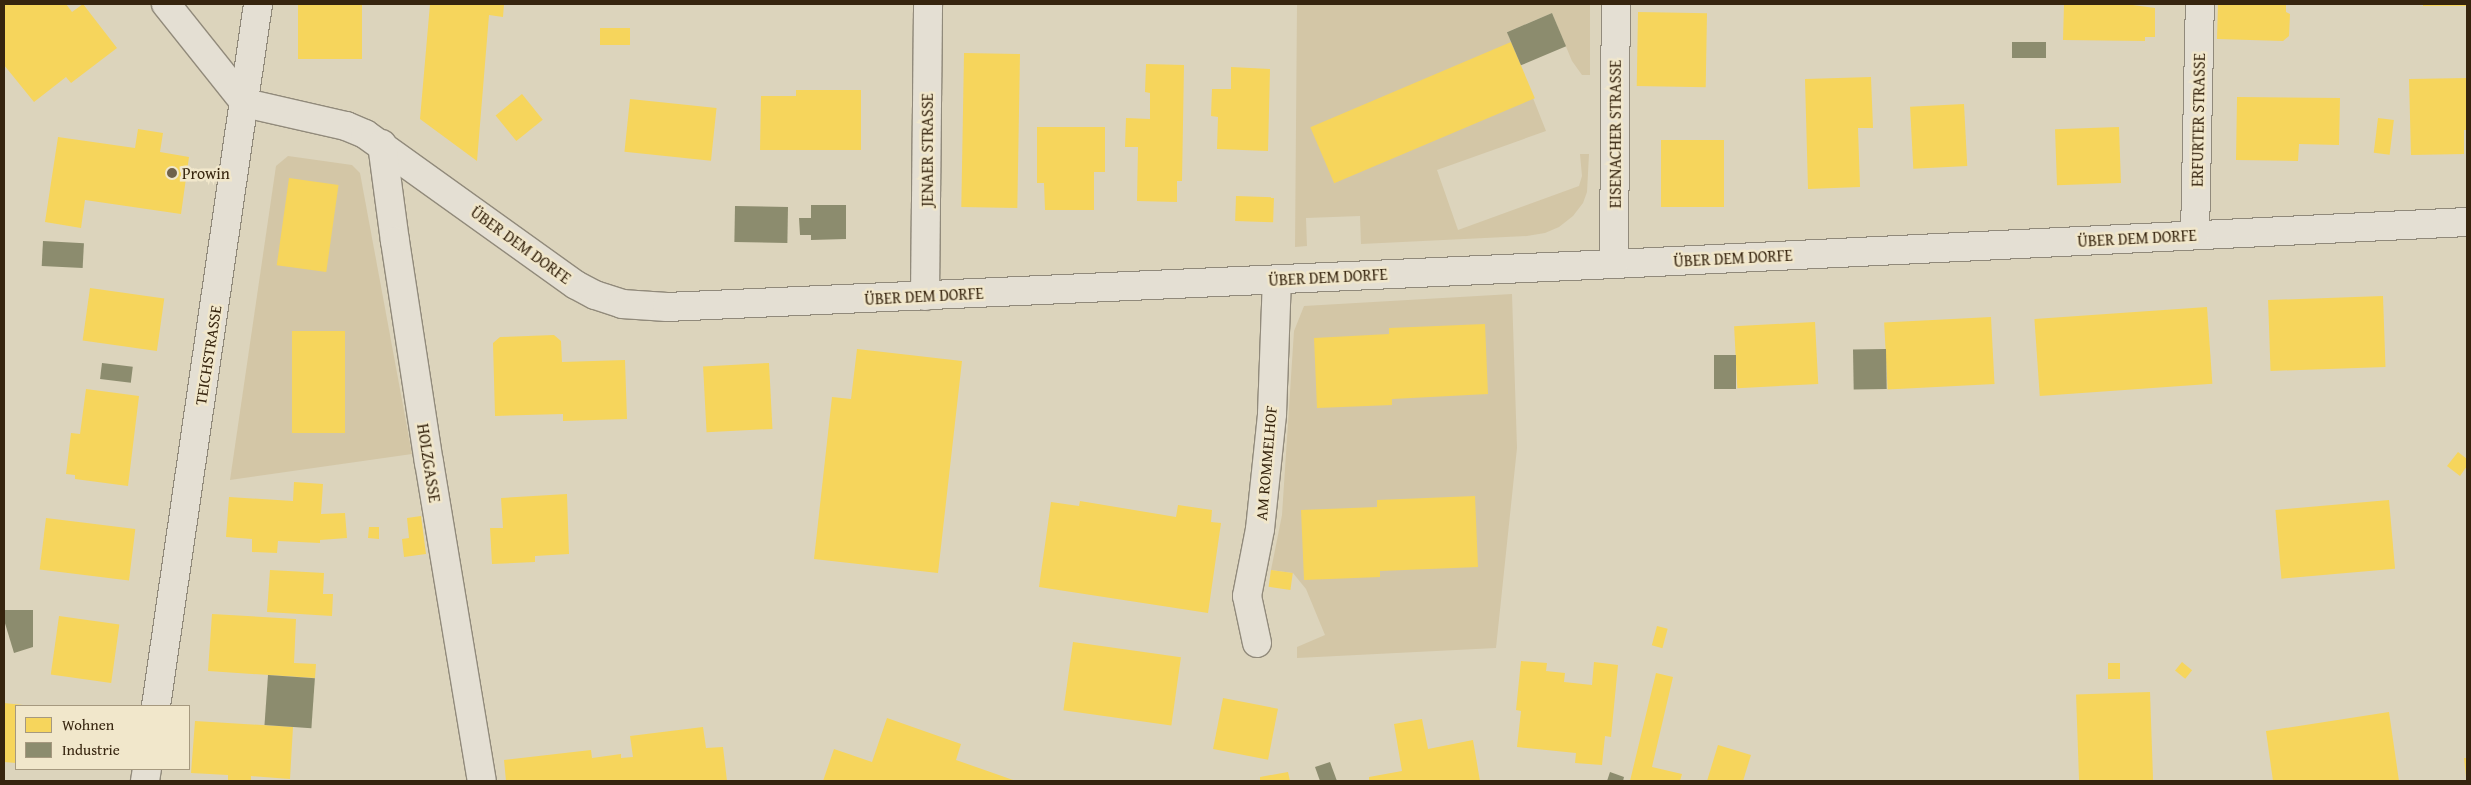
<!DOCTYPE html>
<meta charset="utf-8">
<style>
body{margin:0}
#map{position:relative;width:2471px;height:785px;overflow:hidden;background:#dcd4bc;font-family:"Gentium Book Plus",serif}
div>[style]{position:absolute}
.green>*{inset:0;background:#d3c6a6}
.homes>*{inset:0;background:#f6d55c;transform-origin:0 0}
.industry>*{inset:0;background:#8c8c6e;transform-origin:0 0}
.roads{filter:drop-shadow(1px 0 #918a7b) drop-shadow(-1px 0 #918a7b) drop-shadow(0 1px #918a7b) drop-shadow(0 -1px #918a7b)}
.minor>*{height:28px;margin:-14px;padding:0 14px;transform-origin:14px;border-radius:14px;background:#e4dfd3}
.dots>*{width:14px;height:14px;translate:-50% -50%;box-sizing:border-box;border:2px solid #f1e7cb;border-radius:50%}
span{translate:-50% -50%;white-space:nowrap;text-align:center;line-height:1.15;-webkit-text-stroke:5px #f1e7cb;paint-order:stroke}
.street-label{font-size:16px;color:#36240e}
.poi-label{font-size:16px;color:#36240e}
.left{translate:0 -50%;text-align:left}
.frame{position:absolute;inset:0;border:5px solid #36240e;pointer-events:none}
.legend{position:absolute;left:15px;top:705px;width:175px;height:65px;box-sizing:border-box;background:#f1e7cb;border:1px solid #a6997f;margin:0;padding:6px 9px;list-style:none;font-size:15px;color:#36240e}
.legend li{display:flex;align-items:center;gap:10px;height:25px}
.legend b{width:25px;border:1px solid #a6997f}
</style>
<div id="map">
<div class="green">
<i style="clip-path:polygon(1297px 4px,1590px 4px,1590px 75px,1582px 75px,1572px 61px,1552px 13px,1507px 32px,1546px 131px,1437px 170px,1458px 230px,1579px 186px,1582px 176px,1580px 154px,1589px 154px,1587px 192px,1583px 203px,1573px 216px,1559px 227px,1545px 233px,1527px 236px,1361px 244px,1360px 216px,1306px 218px,1307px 246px,1295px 247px)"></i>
<i style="clip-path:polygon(288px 156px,352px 165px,360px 173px,412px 454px,230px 480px,276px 166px)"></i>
<i style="clip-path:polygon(1512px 294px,1517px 448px,1496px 648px,1297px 658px,1297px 647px,1325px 635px,1306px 589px,1293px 573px,1271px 570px,1282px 515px,1294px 331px,1304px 306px)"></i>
</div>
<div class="homes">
<i style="clip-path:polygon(4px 4px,66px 4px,72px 12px,83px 4px,117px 48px,71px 83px,66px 77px,34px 102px,4px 65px)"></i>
<i style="left:298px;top:4px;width:64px;height:55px"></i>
<i style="clip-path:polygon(430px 4px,504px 4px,503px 17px,489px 15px,477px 161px,420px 119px)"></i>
<i style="clip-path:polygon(2064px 4px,2125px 4px,2155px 8px,2155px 37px,2145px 37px,2145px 41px,2063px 40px)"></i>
<i style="clip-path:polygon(2218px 4px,2286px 4px,2286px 12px,2290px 14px,2289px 36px,2283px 41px,2217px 39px)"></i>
<i style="left:2423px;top:4px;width:44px;height:2px"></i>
<i style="left:1638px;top:12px;width:69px;height:74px;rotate:1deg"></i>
<i style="left:600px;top:28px;width:30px;height:17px"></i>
<i style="left:1511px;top:42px;width:61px;height:218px;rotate:67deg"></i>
<i style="left:964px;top:53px;width:56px;height:154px;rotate:1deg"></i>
<i style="clip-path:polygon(1146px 64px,1184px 65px,1182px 181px,1177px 181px,1177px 202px,1137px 201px,1138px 147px,1125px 147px,1126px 118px,1150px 119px,1150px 93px,1145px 92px)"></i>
<i style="clip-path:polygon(1231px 67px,1270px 69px,1268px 151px,1217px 149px,1218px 117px,1211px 116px,1212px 89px,1231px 89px)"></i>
<i style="clip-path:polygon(1871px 77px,1873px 128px,1858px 128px,1860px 187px,1808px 189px,1805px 79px)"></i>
<i style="clip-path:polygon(2467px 78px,2467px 130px,2464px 130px,2464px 154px,2411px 155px,2409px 79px)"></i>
<i style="clip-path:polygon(796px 90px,861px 90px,861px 150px,760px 150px,761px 96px,796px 96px)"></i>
<i style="left:522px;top:94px;width:33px;height:34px;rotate:51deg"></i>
<i style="clip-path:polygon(2237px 97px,2340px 98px,2339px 145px,2299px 144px,2298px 161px,2236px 160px)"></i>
<i style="left:630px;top:99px;width:87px;height:53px;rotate:6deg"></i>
<i style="left:1964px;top:104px;width:62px;height:54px;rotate:87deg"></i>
<i style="left:2378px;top:118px;width:16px;height:35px;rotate:7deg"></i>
<i style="clip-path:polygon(1037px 127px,1105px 127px,1105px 172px,1094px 172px,1094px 210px,1045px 210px,1044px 183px,1037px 183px)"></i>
<i style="left:2119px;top:127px;width:56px;height:64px;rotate:88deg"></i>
<i style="clip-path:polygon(138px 129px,163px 133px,160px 152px,189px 157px,181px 214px,85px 200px,81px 228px,45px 222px,58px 137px,135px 148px)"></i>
<i style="left:1724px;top:140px;width:67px;height:63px;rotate:90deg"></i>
<i style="left:289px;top:178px;width:50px;height:88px;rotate:8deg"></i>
<i style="left:1236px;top:196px;width:38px;height:25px;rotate:2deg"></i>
<i style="left:90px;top:288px;width:75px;height:53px;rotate:8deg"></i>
<i style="left:2383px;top:296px;width:71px;height:115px;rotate:88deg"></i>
<i style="left:2207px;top:307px;width:77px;height:173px;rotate:86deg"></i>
<i style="left:1991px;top:317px;width:67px;height:107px;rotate:87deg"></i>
<i style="left:1815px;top:322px;width:62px;height:81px;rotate:87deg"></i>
<i style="clip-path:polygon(1485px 324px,1488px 394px,1392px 399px,1392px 405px,1317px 408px,1314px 338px,1389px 334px,1389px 328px)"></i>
<i style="left:345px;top:331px;width:102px;height:53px;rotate:90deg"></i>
<i style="clip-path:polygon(554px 335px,561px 341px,562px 362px,625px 360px,627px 419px,563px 421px,563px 414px,495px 416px,493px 343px,500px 337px)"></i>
<i style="clip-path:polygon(857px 349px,962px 361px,938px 573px,814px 559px,832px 397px,851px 399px)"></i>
<i style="left:769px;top:363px;width:66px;height:66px;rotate:87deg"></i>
<i style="clip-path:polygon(86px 389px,139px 396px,128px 486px,75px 479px,75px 475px,66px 474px,71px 433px,80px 434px)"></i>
<i style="clip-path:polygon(2458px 452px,2467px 459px,2467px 466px,2460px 476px,2447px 466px)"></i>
<i style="clip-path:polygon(294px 482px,323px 484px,321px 514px,345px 513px,347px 538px,320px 540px,320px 543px,278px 541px,277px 553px,252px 552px,252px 539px,226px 537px,229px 497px,293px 501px)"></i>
<i style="clip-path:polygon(567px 494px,569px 554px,535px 556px,535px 562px,492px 564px,490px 528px,503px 528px,501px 498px)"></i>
<i style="clip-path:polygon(1475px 496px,1478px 567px,1380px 571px,1380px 577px,1304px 580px,1301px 510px,1377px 507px,1377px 500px)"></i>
<i style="left:2389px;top:500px;width:69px;height:114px;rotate:85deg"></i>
<i style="clip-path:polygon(1080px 501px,1176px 517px,1178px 505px,1212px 510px,1211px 522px,1221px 523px,1208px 613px,1039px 587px,1051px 502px,1079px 506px)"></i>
<i style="clip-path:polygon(421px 516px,426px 554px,404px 557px,402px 539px,409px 538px,407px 518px)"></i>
<i style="left:46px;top:518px;width:90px;height:52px;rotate:7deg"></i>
<i style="clip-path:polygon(369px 527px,379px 527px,379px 539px,368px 538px)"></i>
<i style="clip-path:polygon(270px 570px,324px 573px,323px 594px,333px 594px,332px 616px,267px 612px)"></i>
<i style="left:1271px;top:570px;width:22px;height:17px;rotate:8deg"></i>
<i style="clip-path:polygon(212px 614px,296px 619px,294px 663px,316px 664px,315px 678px,208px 671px)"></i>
<i style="left:59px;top:616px;width:61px;height:59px;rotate:8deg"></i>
<i style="left:1657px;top:626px;width:11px;height:20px;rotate:15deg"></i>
<i style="left:1073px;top:642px;width:109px;height:69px;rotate:8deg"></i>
<i style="clip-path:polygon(1521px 661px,1547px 663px,1546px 671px,1565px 673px,1564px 682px,1592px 685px,1594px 662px,1618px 665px,1611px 737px,1605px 736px,1602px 765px,1575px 763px,1576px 753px,1517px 747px,1521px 711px,1516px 710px)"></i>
<i style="left:2182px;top:662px;width:13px;height:11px;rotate:39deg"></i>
<i style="left:2108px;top:663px;width:12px;height:16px"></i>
<i style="clip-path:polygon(1656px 673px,1673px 677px,1652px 767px,1682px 774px,1680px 781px,1630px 781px)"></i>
<i style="left:2150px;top:692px;width:89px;height:74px;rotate:88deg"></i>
<i style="left:1223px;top:698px;width:56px;height:52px;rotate:11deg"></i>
<i style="clip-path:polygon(4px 703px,23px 705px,16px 706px,16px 763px,4px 762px)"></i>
<i style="clip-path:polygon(2389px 712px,2399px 781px,2273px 781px,2266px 731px)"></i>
<i style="clip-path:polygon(887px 718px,961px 744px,956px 760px,1016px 781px,823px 781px,834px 749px,872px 762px)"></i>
<i style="clip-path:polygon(1422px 719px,1428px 749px,1473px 740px,1480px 781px,1369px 781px,1369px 777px,1402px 771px,1394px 724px)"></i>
<i style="clip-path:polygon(195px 721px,293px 727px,290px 779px,251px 776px,251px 781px,228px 781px,228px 775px,191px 773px)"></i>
<i style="clip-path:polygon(703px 727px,706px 748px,723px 747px,727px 781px,506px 781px,504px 760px,591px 750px,592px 758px,621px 754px,621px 758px,633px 757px,630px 736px)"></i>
<i style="clip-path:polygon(1718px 745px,1751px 755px,1743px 781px,1707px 781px)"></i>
<i style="clip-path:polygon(2464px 758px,2467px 758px,2467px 777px,2466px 777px)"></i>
<i style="clip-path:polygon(1288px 772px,1290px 781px,1260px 781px,1260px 777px)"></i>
</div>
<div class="industry">
<i style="left:1552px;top:13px;width:36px;height:49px;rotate:67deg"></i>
<i style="left:2012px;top:42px;width:34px;height:16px"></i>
<i style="clip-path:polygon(811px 205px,846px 205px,846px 239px,811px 240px,811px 235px,800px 235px,799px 218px,811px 218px)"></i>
<i style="left:735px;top:206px;width:53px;height:36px;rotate:1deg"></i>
<i style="left:43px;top:241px;width:41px;height:25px;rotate:3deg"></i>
<i style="left:1886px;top:349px;width:40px;height:33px;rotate:89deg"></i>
<i style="left:1714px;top:355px;width:22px;height:34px"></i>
<i style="left:102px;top:363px;width:31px;height:16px;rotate:7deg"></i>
<i style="clip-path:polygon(4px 610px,33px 610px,33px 647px,14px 653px,4px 620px)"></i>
<i style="left:268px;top:675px;width:47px;height:50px;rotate:4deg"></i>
<i style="clip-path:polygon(1330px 762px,1337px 781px,1320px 781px,1315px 767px)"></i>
<i style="clip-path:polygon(1610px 772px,1624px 777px,1623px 781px,1607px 781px)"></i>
</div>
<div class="roads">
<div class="minor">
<i style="left:166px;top:4px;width:127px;rotate:51.4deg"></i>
<i style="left:245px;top:103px;width:104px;rotate:12.8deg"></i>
<i style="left:346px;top:126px;width:21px;rotate:23deg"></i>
<i style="left:365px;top:134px;width:259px;rotate:35.6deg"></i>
<i style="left:576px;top:285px;width:21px;rotate:28deg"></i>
<i style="left:595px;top:295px;width:28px;rotate:18deg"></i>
<i style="left:622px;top:304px;width:45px;rotate:3.8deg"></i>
<i style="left:667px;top:307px;width:948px;rotate:-2.6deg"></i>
<i style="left:1614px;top:264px;width:854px;rotate:-2.82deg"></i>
<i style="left:382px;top:144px;width:98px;rotate:82.4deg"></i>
<i style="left:395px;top:241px;width:224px;rotate:81.3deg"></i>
<i style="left:429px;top:462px;width:323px;rotate:80.6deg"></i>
<i style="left:2195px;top:235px;width:231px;rotate:-88.8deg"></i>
<i style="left:1614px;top:264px;width:260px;rotate:-89.6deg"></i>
<i style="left:925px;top:296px;width:292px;rotate:-89.4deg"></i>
<i style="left:1257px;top:643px;width:48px;rotate:-102deg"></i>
<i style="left:1247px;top:596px;width:68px;rotate:-79deg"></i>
<i style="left:1260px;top:529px;width:116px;rotate:-84deg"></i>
<i style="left:1272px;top:414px;width:134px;rotate:-87.9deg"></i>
<i style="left:156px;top:706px;width:709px;rotate:-81.73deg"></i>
<i style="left:145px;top:781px;width:12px;rotate:-81deg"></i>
</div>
</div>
<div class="dots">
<i style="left:172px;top:173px;background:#70624b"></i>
</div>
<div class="street-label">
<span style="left:2198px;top:120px;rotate:-89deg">ERFURTER STRASSE</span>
<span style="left:1615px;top:134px;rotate:-90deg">EISENACHER STRASSE</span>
<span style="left:927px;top:150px;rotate:-90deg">JENAER STRASSE</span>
<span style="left:2137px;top:238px;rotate:-3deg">ÜBER DEM DORFE</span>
<span style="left:521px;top:245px;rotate:36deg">ÜBER DEM DORFE</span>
<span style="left:1733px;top:258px;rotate:-3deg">ÜBER DEM DORFE</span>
<span style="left:1328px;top:277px;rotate:-3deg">ÜBER DEM DORFE</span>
<span style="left:924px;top:296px;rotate:-3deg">ÜBER DEM DORFE</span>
<span style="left:208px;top:355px;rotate:-81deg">TEICHSTRASSE</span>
<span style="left:429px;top:463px;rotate:81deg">HOLZGASSE</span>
<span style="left:1266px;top:463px;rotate:-85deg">AM ROMMELHOF</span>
</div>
<div class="poi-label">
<span class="left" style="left:182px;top:173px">Prowin</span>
</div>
<div class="frame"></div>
<ul class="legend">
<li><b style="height:14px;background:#f6d55c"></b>Wohnen</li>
<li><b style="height:14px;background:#8c8c6e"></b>Industrie</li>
</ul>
</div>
